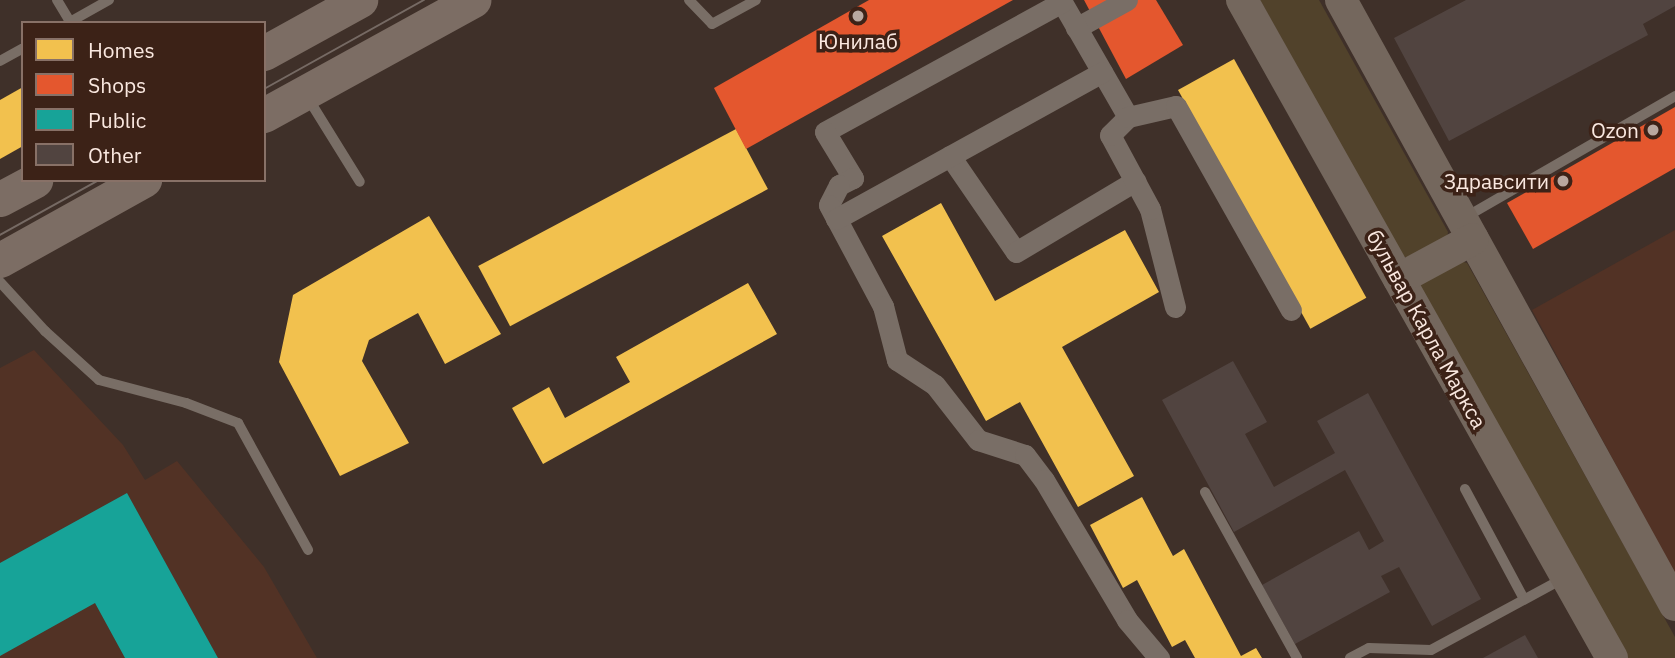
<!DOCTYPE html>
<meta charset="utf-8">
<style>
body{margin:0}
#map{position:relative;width:1675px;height:658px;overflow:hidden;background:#3f3029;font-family:"IBM Plex Sans",sans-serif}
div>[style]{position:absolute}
.built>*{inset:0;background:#523225}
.green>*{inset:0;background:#51422b}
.homes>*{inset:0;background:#f2c14e;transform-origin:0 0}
.shops>*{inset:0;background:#e4572e}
.public>*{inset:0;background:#17a398}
.building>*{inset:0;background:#514440}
.lane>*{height:10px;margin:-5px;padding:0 5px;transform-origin:5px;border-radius:5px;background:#796e66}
.street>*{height:21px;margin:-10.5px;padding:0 10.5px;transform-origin:10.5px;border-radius:10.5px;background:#796e66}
.secondary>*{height:32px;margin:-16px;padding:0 16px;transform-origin:16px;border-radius:16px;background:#74675d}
.primary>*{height:35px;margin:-17.5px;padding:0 17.5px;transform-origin:17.5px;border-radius:17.5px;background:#7c6d64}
.tram>*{height:2px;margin:-1px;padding:0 1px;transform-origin:1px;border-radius:1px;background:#766a64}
.dots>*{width:19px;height:19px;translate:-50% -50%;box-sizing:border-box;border:4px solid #3c2217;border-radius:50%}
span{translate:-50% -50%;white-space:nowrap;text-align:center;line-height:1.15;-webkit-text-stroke:7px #3c2217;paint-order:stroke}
.poi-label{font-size:21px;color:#fae8e0}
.right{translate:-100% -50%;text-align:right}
.street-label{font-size:21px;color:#fae8e0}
.legend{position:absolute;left:21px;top:21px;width:245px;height:161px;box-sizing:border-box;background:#3c2217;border:2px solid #887167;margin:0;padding:9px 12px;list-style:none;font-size:21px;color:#fae8e0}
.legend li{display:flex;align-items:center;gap:14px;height:35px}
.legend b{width:35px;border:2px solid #887167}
</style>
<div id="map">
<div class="built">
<i style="clip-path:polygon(1675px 230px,1675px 574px,1532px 310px)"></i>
<i style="clip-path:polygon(34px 350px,123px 445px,145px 480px,177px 461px,264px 567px,317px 658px,0 658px,0 368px)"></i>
</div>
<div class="green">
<i style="clip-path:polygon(1260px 0,1319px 0,1448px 232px,1447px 237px,1408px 258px,1403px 256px)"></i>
<i style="clip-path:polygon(1460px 261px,1467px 263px,1675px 637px,1675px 658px,1628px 658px,1421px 290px,1420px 282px)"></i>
</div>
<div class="homes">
<i style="left:1234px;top:59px;width:273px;height:64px;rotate:61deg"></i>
<i style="clip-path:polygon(23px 87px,23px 146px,0 159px,0 100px)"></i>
<i style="left:736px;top:129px;width:68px;height:292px;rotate:62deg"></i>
<i style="clip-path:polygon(941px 203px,995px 301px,1125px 230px,1159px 292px,1062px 347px,1134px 476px,1078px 507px,1020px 402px,986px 421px,882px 236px)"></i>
<i style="clip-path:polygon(429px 216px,501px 334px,445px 364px,418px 313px,369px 340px,362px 361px,409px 443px,340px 476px,279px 362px,293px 295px)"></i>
<i style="clip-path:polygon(748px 283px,777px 334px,543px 464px,512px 408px,549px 387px,565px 418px,630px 382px,616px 357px)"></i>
<i style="clip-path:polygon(1142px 497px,1173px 556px,1184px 549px,1241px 656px,1256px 648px,1262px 658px,1195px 658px,1185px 640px,1172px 647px,1137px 580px,1123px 588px,1090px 525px)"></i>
</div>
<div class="shops">
<i style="clip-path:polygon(869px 0,1013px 0,746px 149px,714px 88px)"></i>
<i style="clip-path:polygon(1084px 0,1156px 0,1183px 45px,1126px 79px)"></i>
<i style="clip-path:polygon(1675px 107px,1675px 168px,1533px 249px,1507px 203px)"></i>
</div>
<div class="public">
<i style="clip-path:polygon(127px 493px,218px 658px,125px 658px,95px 603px,0 656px,0 563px)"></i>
</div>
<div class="building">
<i style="clip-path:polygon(1466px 0,1675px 0,1675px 6px,1643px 24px,1648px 35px,1449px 141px,1394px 38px)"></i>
<i style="clip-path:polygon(1233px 361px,1267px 422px,1245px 434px,1274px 487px,1335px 453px,1317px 421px,1368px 393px,1481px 599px,1432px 626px,1399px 567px,1381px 576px,1390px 592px,1295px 644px,1262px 585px,1359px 531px,1369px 550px,1384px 541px,1345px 470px,1234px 532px,1162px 400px)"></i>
<i style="clip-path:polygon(1525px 635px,1538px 658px,1483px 658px)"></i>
</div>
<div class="lane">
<i style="left:57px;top:0;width:26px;rotate:59deg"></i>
<i style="left:689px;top:0;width:33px;rotate:46deg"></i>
<i style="left:712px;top:24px;width:50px;rotate:-28.6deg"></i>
<i style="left:68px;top:23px;width:47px;rotate:-29.3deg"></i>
<i style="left:0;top:61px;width:26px;rotate:-29deg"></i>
<i style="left:306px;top:95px;width:102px;rotate:58.2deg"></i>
<i style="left:1464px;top:218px;width:244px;rotate:-30deg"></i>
<i style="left:0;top:282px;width:67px;rotate:47.4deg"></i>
<i style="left:45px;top:331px;width:73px;rotate:42.2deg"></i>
<i style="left:99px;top:380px;width:90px;rotate:14.8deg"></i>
<i style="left:186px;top:403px;width:56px;rotate:21deg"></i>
<i style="left:238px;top:423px;width:145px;rotate:61.1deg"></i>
<i style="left:1465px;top:489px;width:125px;rotate:61.8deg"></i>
<i style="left:1205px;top:492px;width:190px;rotate:61deg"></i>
<i style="left:1350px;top:658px;width:21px;rotate:-28deg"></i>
<i style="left:1369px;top:648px;width:62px;rotate:1.8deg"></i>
<i style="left:1431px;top:650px;width:151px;rotate:-28.4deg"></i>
</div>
<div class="street">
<i style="left:1076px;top:28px;width:58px;rotate:-28.8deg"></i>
<i style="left:1128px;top:117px;width:133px;rotate:-119.9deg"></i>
<i style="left:1062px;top:2px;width:270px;rotate:151.3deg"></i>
<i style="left:825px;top:132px;width:54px;rotate:58.7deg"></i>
<i style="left:853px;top:178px;width:16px;rotate:153deg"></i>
<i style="left:839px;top:185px;width:22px;rotate:117deg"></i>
<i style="left:829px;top:205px;width:115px;rotate:61.9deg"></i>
<i style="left:883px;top:306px;width:56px;rotate:75.5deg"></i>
<i style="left:897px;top:360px;width:45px;rotate:33.3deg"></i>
<i style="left:935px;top:385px;width:70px;rotate:52deg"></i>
<i style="left:978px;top:440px;width:49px;rotate:17.7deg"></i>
<i style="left:1025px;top:455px;width:31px;rotate:53deg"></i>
<i style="left:1044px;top:480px;width:163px;rotate:59.3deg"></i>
<i style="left:1127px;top:620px;width:50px;rotate:49.9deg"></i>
<i style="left:950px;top:156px;width:116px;rotate:55.5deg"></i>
<i style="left:1016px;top:252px;width:139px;rotate:-30.8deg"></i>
<i style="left:836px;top:219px;width:304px;rotate:-28.9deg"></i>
<i style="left:1175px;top:307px;width:101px;rotate:-104.3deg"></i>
<i style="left:1150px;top:209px;width:84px;rotate:-118.4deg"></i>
<i style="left:1110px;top:135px;width:25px;rotate:-45deg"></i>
<i style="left:1128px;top:117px;width:49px;rotate:-12.9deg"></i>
<i style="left:1176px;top:106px;width:234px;rotate:60.6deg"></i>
</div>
<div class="secondary">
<i style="left:1242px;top:0;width:755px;rotate:60.65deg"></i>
<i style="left:1341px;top:0;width:691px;rotate:61.1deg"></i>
<i style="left:1399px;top:279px;width:84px;rotate:-28.4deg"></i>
</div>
<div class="primary">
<i style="left:264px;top:53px;width:110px;rotate:-28.9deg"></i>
<i style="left:264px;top:115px;width:239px;rotate:-28.8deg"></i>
<i style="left:0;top:199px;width:40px;rotate:-28deg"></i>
<i style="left:0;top:260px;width:165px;rotate:-29.1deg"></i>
</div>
<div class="tram">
<i style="left:264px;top:89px;width:183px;rotate:-29.1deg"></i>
<i style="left:0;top:235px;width:113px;rotate:-29.1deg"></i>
</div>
<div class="dots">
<i style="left:858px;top:16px;background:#b9a8a0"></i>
<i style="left:1653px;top:130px;background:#b9a8a0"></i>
<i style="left:1563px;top:181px;background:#b9a8a0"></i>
</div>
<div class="poi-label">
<span style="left:858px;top:41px">Юнилаб</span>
<span class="right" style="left:1639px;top:130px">Ozon</span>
<span class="right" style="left:1549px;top:181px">Здравсити</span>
</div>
<div class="street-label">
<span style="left:1427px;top:329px;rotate:61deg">бульвар Карла Маркса</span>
</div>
<ul class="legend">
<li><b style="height:19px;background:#f2c14e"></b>Homes</li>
<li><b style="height:19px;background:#e4572e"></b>Shops</li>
<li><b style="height:19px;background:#17a398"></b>Public</li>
<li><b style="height:19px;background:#514440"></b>Other</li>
</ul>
</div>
